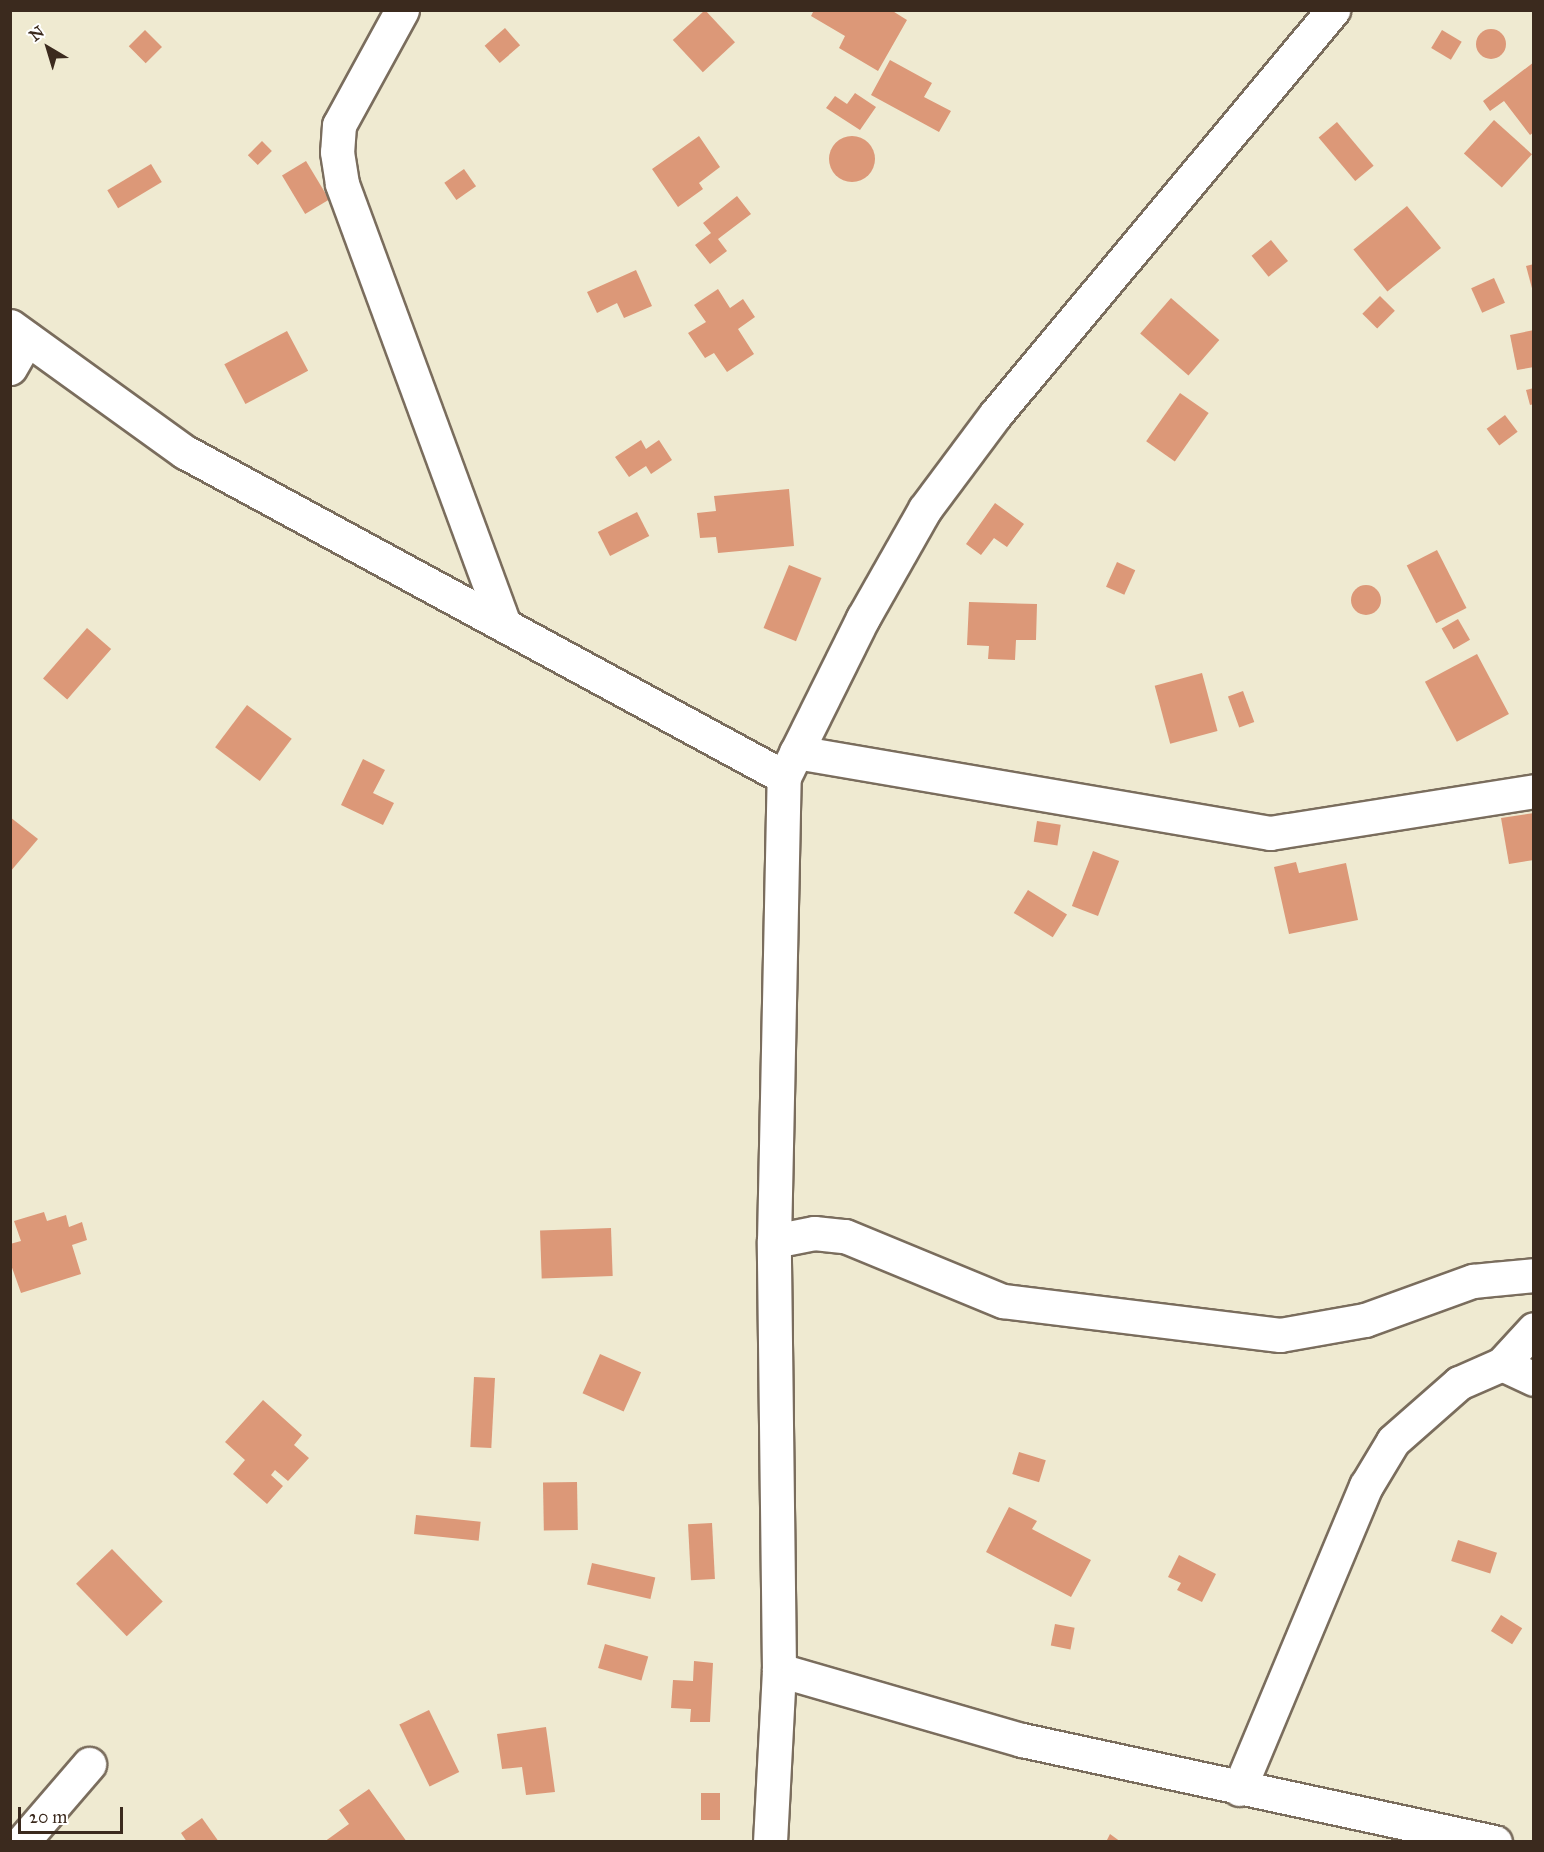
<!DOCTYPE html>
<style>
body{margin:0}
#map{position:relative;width:1544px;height:1852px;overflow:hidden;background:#efead1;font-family:"IM FELL Great Primer",serif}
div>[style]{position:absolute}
.building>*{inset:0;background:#dc9878;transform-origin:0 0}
.round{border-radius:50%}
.roads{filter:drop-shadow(2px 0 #7a6d5d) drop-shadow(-2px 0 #7a6d5d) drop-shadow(0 2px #7a6d5d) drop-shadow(0 -2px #7a6d5d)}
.street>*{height:33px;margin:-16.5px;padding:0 16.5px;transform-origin:16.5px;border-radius:16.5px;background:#fff}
span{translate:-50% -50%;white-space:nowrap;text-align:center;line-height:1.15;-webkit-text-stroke:4.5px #fff;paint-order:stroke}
.frame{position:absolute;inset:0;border:12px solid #3b2a1e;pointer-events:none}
.north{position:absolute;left:18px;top:18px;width:60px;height:60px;-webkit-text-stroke:4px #fff;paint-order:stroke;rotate:322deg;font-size:16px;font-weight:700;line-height:24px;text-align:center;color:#3b2a1e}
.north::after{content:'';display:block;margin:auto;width:21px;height:27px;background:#3b2a1e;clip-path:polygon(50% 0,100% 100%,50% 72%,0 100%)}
.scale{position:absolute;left:18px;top:1807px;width:105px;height:27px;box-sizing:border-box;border:3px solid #3b2a1e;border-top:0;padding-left:8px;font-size:18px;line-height:21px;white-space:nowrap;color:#3b2a1e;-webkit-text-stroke:4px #fff;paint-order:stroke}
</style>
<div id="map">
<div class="building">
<i style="left:705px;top:10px;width:44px;height:44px;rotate:47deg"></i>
<i style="clip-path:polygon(814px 10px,891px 10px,907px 20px,878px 71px,839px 48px,845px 36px,811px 16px)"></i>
<i style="left:505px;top:28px;width:23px;height:27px;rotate:49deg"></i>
<i class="round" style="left:1476px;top:29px;width:30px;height:30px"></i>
<i style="left:145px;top:30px;width:24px;height:23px;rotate:45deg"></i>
<i style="left:1442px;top:30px;width:23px;height:21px;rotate:31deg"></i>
<i style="clip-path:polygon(890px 60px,932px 83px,924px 97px,951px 111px,939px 132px,871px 95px)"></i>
<i style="clip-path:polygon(1534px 62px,1534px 132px,1530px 135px,1504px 101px,1490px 111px,1483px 101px)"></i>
<i style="clip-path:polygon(855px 93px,876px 107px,860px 130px,826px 108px,835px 96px,847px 104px)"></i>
<i style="left:1494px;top:120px;width:51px;height:45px;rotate:42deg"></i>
<i style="left:1337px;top:122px;width:57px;height:24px;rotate:50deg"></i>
<i style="clip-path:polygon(699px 136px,720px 167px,699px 183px,703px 189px,678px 207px,652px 169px)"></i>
<i class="round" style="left:829px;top:136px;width:46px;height:46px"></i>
<i style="left:262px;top:141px;width:14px;height:20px;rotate:45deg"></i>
<i style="left:306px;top:161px;width:45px;height:28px;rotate:59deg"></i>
<i style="left:151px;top:164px;width:21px;height:51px;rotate:59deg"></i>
<i style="left:464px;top:169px;width:21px;height:24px;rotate:55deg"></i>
<i style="clip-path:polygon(737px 196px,751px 214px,718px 239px,727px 251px,710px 264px,695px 245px,711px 233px,703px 223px)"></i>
<i style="left:1407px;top:206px;width:54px;height:69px;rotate:51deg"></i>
<i style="left:1271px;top:240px;width:27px;height:25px;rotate:51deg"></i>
<i style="clip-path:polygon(1534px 264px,1534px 292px,1533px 292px,1526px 266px)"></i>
<i style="clip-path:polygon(636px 270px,652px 306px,624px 318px,617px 303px,597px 313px,587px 292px)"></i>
<i style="left:1494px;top:278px;width:27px;height:25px;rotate:66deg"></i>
<i style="clip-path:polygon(718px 289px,730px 308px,743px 299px,755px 317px,738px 329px,754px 354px,727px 372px,714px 353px,705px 358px,688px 333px,706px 322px,694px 305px)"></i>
<i style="left:1380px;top:296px;width:21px;height:25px;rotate:45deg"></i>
<i style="left:1171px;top:298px;width:64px;height:47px;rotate:41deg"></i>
<i style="clip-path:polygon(1534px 330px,1534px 367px,1517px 370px,1510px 335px)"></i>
<i style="left:287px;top:331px;width:45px;height:71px;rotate:62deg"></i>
<i style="clip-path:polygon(1534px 388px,1534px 404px,1530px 405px,1526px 390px)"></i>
<i style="left:1180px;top:393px;width:35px;height:59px;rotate:35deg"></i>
<i style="left:1505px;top:415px;width:21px;height:23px;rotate:53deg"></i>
<i style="clip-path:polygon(641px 440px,646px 449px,659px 440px,672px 460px,651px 474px,646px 466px,629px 477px,615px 457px)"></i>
<i style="clip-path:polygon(789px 489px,794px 546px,718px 553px,716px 537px,700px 538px,697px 513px,716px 511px,714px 496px)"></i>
<i style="clip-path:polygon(995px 503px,1024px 524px,1007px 547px,994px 538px,981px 555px,966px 544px)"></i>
<i style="left:637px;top:512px;width:27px;height:44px;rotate:63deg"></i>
<i style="left:1437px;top:550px;width:65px;height:34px;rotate:63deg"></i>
<i style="left:1117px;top:562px;width:20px;height:27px;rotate:24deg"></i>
<i style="left:789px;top:565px;width:35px;height:68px;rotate:22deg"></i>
<i class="round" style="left:1351px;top:585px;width:30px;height:30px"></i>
<i style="clip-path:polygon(969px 602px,1037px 604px,1036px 640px,1016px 640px,1015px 660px,988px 659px,989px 646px,967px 645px)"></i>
<i style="left:1458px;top:619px;width:24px;height:19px;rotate:60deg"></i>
<i style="left:87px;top:628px;width:32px;height:67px;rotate:41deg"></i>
<i style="left:1477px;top:654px;width:68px;height:59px;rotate:62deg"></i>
<i style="left:1202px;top:673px;width:60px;height:49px;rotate:75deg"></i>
<i style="left:1243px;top:691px;width:33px;height:16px;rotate:70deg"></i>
<i style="left:247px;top:705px;width:56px;height:53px;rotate:37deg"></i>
<i style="clip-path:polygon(363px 759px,385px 770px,373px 793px,394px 803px,383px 825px,341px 805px)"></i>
<i style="clip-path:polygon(1534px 813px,1534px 860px,1509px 864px,1501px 818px)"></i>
<i style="clip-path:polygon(10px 817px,38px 839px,10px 872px)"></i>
<i style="left:1037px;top:821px;width:24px;height:21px;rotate:9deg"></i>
<i style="left:1093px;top:851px;width:28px;height:59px;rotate:21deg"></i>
<i style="clip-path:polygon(1296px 862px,1299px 873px,1346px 863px,1358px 920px,1289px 934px,1274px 867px)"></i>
<i style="left:1028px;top:890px;width:46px;height:27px;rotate:32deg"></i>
<i style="clip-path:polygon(44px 1212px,47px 1221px,66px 1215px,69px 1227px,82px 1222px,87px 1240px,72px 1245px,81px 1274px,21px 1293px,10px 1262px,10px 1244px,21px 1241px,14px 1221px)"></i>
<i style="left:611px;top:1228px;width:48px;height:71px;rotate:88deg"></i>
<i style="left:600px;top:1354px;width:45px;height:43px;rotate:24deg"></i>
<i style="left:474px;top:1377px;width:21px;height:70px;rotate:3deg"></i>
<i style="clip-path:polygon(263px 1400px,302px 1435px,294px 1445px,309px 1458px,288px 1481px,275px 1470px,271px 1475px,283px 1486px,267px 1504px,233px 1474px,245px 1460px,225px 1442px)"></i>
<i style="left:1019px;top:1452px;width:28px;height:23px;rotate:17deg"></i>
<i style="left:577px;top:1482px;width:48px;height:34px;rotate:89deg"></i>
<i style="clip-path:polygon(1009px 1507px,1037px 1521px,1032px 1529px,1091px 1560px,1071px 1597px,986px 1552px)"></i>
<i style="left:416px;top:1515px;width:65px;height:19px;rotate:6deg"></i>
<i style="left:712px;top:1523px;width:56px;height:24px;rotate:87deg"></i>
<i style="left:1458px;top:1540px;width:41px;height:22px;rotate:18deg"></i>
<i style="left:112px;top:1549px;width:73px;height:50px;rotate:46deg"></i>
<i style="clip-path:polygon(1179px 1555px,1216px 1574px,1202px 1602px,1177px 1590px,1181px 1583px,1168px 1577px)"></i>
<i style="left:592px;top:1563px;width:65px;height:22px;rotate:13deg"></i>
<i style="left:1501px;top:1615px;width:25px;height:19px;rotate:32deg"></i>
<i style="left:1055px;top:1624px;width:20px;height:22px;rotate:11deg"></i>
<i style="left:605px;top:1644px;width:45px;height:25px;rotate:16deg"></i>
<i style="clip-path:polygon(694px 1661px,713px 1663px,710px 1722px,690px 1722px,691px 1709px,671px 1708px,673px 1680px,693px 1681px)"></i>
<i style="left:429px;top:1710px;width:69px;height:33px;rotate:64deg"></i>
<i style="clip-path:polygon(546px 1727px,555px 1792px,526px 1795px,522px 1767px,502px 1769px,497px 1734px)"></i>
<i style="clip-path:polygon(369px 1789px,407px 1842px,324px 1842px,349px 1824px,339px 1810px)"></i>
<i style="left:701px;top:1793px;width:19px;height:27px"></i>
<i style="clip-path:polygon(202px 1818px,219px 1842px,187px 1842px,181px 1833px)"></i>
<i style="clip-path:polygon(1110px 1834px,1121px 1842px,1106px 1842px)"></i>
</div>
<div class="roads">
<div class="street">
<i style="left:402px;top:10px;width:131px;rotate:118.7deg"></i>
<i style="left:339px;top:125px;width:27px;rotate:94deg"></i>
<i style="left:337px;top:152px;width:32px;rotate:81deg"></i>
<i style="left:342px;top:184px;width:467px;rotate:69.8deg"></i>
<i style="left:10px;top:326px;width:216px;rotate:35.8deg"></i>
<i style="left:185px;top:452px;width:681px;rotate:28.48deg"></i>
<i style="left:10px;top:368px;width:34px;rotate:-60deg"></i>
<i style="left:796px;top:752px;width:481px;rotate:9.7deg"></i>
<i style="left:1270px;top:833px;width:267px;rotate:-9deg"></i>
<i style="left:774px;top:1241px;width:41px;rotate:-11.3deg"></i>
<i style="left:814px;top:1233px;width:31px;rotate:6deg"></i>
<i style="left:845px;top:1236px;width:171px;rotate:22.4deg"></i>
<i style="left:1003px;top:1301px;width:279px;rotate:7deg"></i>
<i style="left:1280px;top:1335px;width:86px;rotate:-10deg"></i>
<i style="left:1365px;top:1320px;width:115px;rotate:-19.9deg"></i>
<i style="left:1473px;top:1281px;width:61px;rotate:-5.6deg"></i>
<i style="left:1502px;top:1364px;width:35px;rotate:25deg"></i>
<i style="left:779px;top:1670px;width:253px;rotate:16.1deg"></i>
<i style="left:1022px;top:1740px;width:484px;rotate:12.2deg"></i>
<i style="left:1239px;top:1789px;width:329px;rotate:-67.3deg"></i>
<i style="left:1366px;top:1486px;width:52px;rotate:-59deg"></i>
<i style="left:1393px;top:1441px;width:88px;rotate:-41.3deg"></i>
<i style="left:1459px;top:1383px;width:47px;rotate:-23.8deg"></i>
<i style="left:1502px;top:1364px;width:47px;rotate:-47.6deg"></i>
<i style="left:22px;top:1842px;width:103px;rotate:-49.3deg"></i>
<i style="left:770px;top:1842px;width:172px;rotate:-87deg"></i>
<i style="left:779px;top:1670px;width:429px;rotate:-90.7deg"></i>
<i style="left:774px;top:1241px;width:464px;rotate:-88.8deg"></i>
<i style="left:784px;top:777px;width:178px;rotate:-63.6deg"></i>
<i style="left:863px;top:618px;width:125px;rotate:-60.4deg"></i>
<i style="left:925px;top:509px;width:117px;rotate:-53.3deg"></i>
<i style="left:995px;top:415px;width:528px;rotate:-50.15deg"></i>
</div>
</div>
<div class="frame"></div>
<div class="north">N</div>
<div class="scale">20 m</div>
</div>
